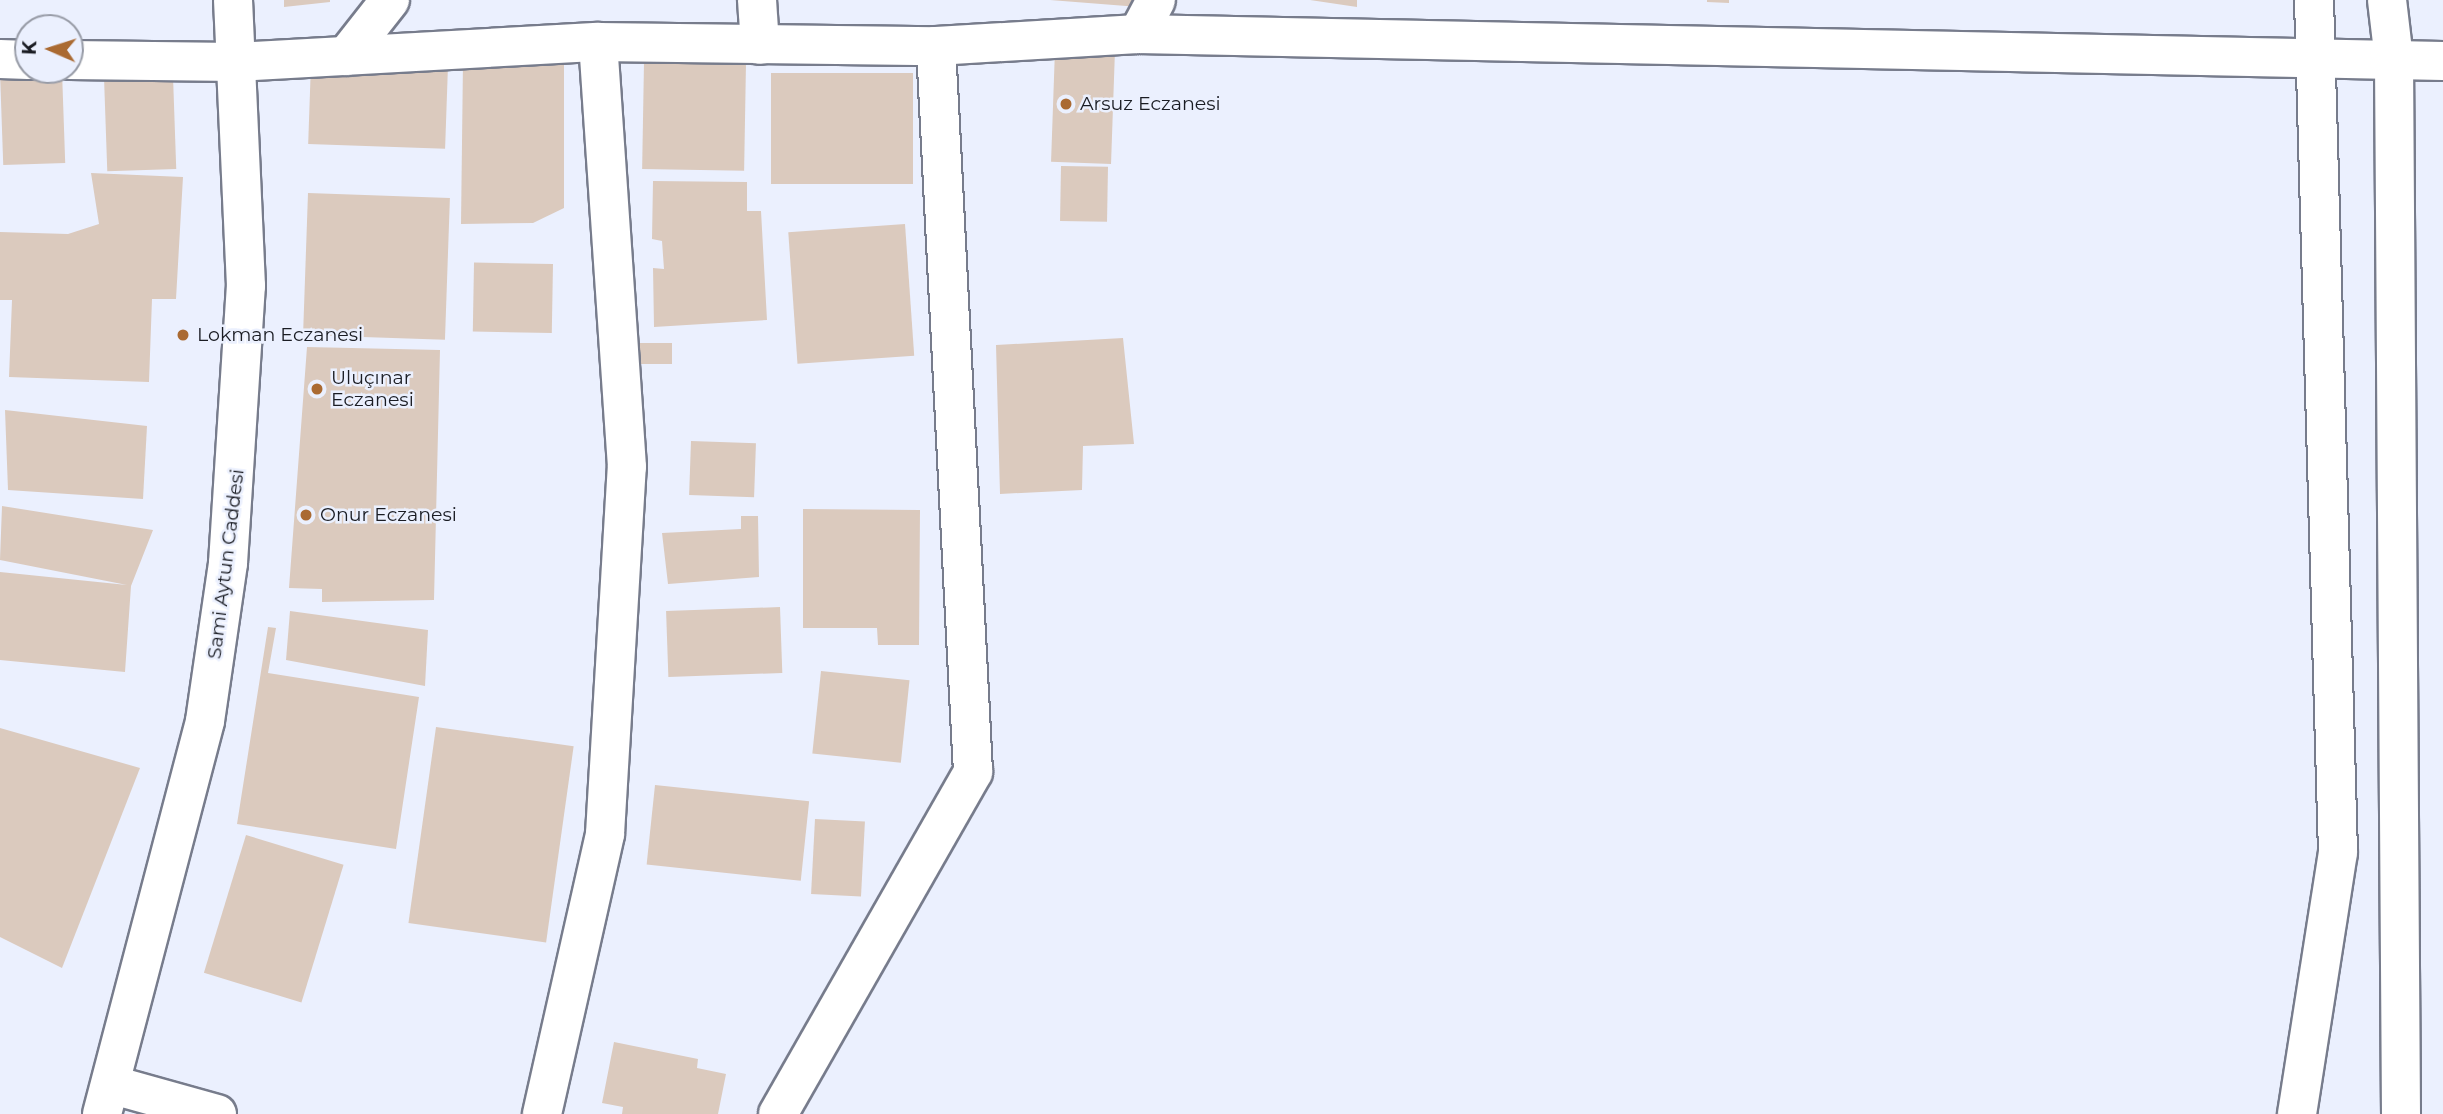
<!DOCTYPE html>
<meta charset="utf-8">
<style>
body{margin:0}
#map{position:relative;width:2443px;height:1114px;overflow:hidden;background:#ebf0fe;font-family:Montserrat,sans-serif}
div>[style]{position:absolute}
.building>*{inset:0;background:#dbcabe;transform-origin:0 0}
.roads{filter:drop-shadow(2px 0 #777c8c) drop-shadow(-2px 0 #777c8c) drop-shadow(0 2px #777c8c) drop-shadow(0 -2px #777c8c)}
.minor>*{height:38px;margin:-19px;padding:0 19px;transform-origin:19px;border-radius:19px;background:#fff}
.major>*{height:38px;margin:-19px;padding:0 19px;transform-origin:19px;border-radius:19px;background:#fff}
.dots>*{width:19px;height:19px;translate:-50% -50%;box-sizing:border-box;border:4px solid #ebf0fe;border-radius:50%}
span{translate:-50% -50%;white-space:nowrap;text-align:center;line-height:1.15;-webkit-text-stroke:5px #ebf0fe;paint-order:stroke}
.poi-label{font-size:19px;color:#1a1c23}
.left{translate:0 -50%;text-align:left}
.street-label{font-size:19px;color:#1a1c23}
.north{position:absolute;left:14px;top:14px;width:70px;height:70px;box-sizing:border-box;background:#ebf0fe;border:2px solid #979ba6;border-radius:50%;rotate:273deg;font-size:19px;font-weight:700;line-height:28px;text-align:center;color:#1a1c23}
.north::after{content:'';display:block;margin:auto;width:24px;height:32px;background:#aa6a32;clip-path:polygon(50% 0,100% 100%,50% 72%,0 100%)}
</style>
<div id="map">
<div class="building">
<i style="clip-path:polygon(284px 0,330px 0,330px 2px,284px 7px)"></i>
<i style="clip-path:polygon(1050px 0,1139px 0,1139px 7px)"></i>
<i style="clip-path:polygon(1310px 0,1357px 0,1357px 7px)"></i>
<i style="clip-path:polygon(1707px 0,1729px 0,1729px 3px,1707px 2px)"></i>
<i style="left:1115px;top:50px;width:114px;height:60px;rotate:92deg"></i>
<i style="clip-path:polygon(463px 61px,564px 61px,564px 208px,533px 223px,461px 224px)"></i>
<i style="left:644px;top:62px;width:102px;height:107px;rotate:1deg"></i>
<i style="left:311px;top:63px;width:137px;height:81px;rotate:2deg"></i>
<i style="left:62px;top:71px;width:92px;height:62px;rotate:88deg"></i>
<i style="left:771px;top:73px;width:142px;height:111px"></i>
<i style="left:173px;top:76px;width:93px;height:69px;rotate:88deg"></i>
<i style="left:1061px;top:166px;width:47px;height:55px;rotate:1deg"></i>
<i style="clip-path:polygon(91px 173px,183px 177px,176px 299px,152px 299px,149px 382px,9px 377px,12px 300px,0 300px,0 232px,68px 234px,99px 224px)"></i>
<i style="clip-path:polygon(653px 181px,747px 182px,747px 211px,761px 211px,767px 320px,654px 327px,653px 268px,664px 269px,662px 241px,652px 239px)"></i>
<i style="left:308px;top:193px;width:142px;height:142px;rotate:2deg"></i>
<i style="left:905px;top:224px;width:132px;height:117px;rotate:86deg"></i>
<i style="left:553px;top:264px;width:69px;height:79px;rotate:91deg"></i>
<i style="clip-path:polygon(1123px 338px,1134px 444px,1083px 446px,1082px 490px,1000px 494px,996px 345px)"></i>
<i style="left:637px;top:343px;width:35px;height:21px"></i>
<i style="clip-path:polygon(307px 347px,440px 350px,434px 600px,322px 602px,322px 589px,289px 588px)"></i>
<i style="clip-path:polygon(5px 410px,147px 426px,143px 499px,8px 490px)"></i>
<i style="left:691px;top:441px;width:65px;height:54px;rotate:2deg"></i>
<i style="clip-path:polygon(2px 506px,153px 530px,131px 586px,125px 672px,0 660px,0 572px,127px 585px,0 560px)"></i>
<i style="clip-path:polygon(803px 509px,920px 510px,919px 645px,878px 645px,877px 628px,803px 628px)"></i>
<i style="clip-path:polygon(741px 516px,758px 516px,759px 577px,668px 584px,662px 533px,741px 529px)"></i>
<i style="left:780px;top:607px;width:66px;height:114px;rotate:88deg"></i>
<i style="clip-path:polygon(290px 611px,428px 630px,425px 686px,286px 660px)"></i>
<i style="clip-path:polygon(268px 627px,276px 628px,268px 673px,419px 697px,396px 849px,237px 824px)"></i>
<i style="left:821px;top:671px;width:89px;height:83px;rotate:6deg"></i>
<i style="left:436px;top:727px;width:139px;height:198px;rotate:8deg"></i>
<i style="clip-path:polygon(0 728px,140px 768px,62px 968px,0 937px)"></i>
<i style="left:655px;top:785px;width:155px;height:80px;rotate:6deg"></i>
<i style="left:815px;top:819px;width:50px;height:75px;rotate:3deg"></i>
<i style="left:246px;top:835px;width:102px;height:144px;rotate:17deg"></i>
<i style="clip-path:polygon(614px 1042px,698px 1059px,697px 1068px,726px 1074px,718px 1114px,622px 1114px,623px 1107px,602px 1103px)"></i>
</div>
<div class="roads">
<div class="minor">
<i style="left:757px;top:0;width:45px;rotate:86.2deg"></i>
<i style="left:2387px;top:0;width:60px;rotate:83.3deg"></i>
<i style="left:2394px;top:60px;width:1054px;rotate:89.62deg"></i>
<i style="left:1138px;top:34px;width:38px;rotate:-62deg"></i>
<i style="left:346px;top:56px;width:71px;rotate:-51.8deg"></i>
<i style="left:0;top:59px;width:28px;rotate:2deg"></i>
<i style="left:70px;top:60px;width:166px;rotate:0.7deg"></i>
<i style="left:236px;top:62px;width:363px;rotate:-3.2deg"></i>
<i style="left:598px;top:42px;width:338px;rotate:0.7deg"></i>
<i style="left:936px;top:46px;width:202px;rotate:-3.4deg"></i>
<i style="left:1138px;top:34px;width:1305px;rotate:1.19deg"></i>
<i style="left:113px;top:1085px;width:108px;rotate:15.6deg"></i>
<i style="left:542px;top:1114px;width:287px;rotate:-77.3deg"></i>
<i style="left:605px;top:834px;width:368px;rotate:-86.6deg"></i>
<i style="left:627px;top:467px;width:426px;rotate:-93.9deg"></i>
<i style="left:778px;top:1114px;width:394px;rotate:-60.3deg"></i>
<i style="left:973px;top:772px;width:727px;rotate:-92.92deg"></i>
<i style="left:2297px;top:1114px;width:264px;rotate:-81.1deg"></i>
<i style="left:2338px;top:853px;width:853px;rotate:-91.61deg"></i>
</div>
<div class="major">
<i style="left:102px;top:1114px;width:406px;rotate:-75.3deg"></i>
<i style="left:205px;top:721px;width:160px;rotate:-81.7deg"></i>
<i style="left:228px;top:563px;width:278px;rotate:-86.3deg"></i>
<i style="left:246px;top:286px;width:286px;rotate:-92.6deg"></i>
</div>
</div>
<div class="dots">
<i style="left:1066px;top:104px;background:#aa6a32"></i>
<i style="left:183px;top:335px;background:#aa6a32"></i>
<i style="left:317px;top:389px;background:#aa6a32"></i>
<i style="left:306px;top:515px;background:#aa6a32"></i>
</div>
<div class="poi-label">
<span class="left" style="left:1080px;top:104px">Arsuz Eczanesi</span>
<span class="left" style="left:197px;top:335px">Lokman Eczanesi</span>
<span class="left" style="left:331px;top:389px">Uluçınar<br>Eczanesi</span>
<span class="left" style="left:320px;top:515px">Onur Eczanesi</span>
</div>
<div class="street-label">
<span style="left:226px;top:564px;rotate:-83deg">Sami Aytun Caddesi</span>
</div>
<div class="north">K</div>
</div>
